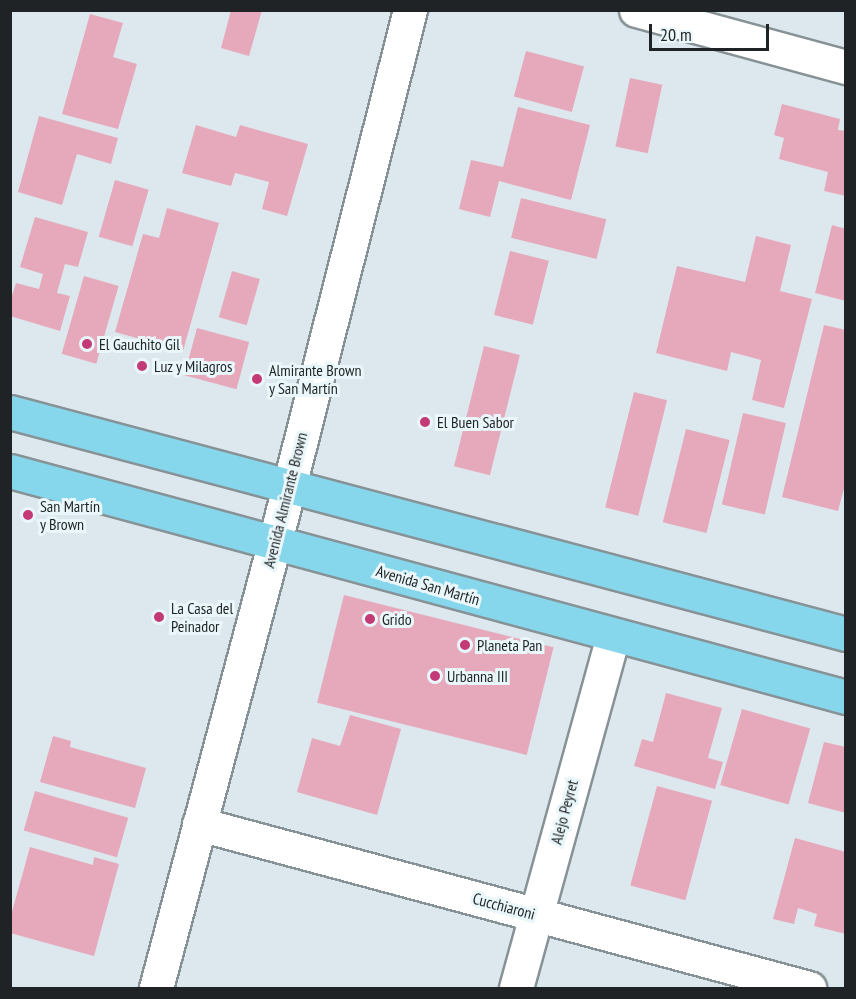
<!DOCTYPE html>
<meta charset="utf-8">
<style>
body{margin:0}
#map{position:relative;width:856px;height:999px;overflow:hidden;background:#dce8ed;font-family:"PT Sans Narrow",sans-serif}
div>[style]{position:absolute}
.building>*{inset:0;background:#e6a9bc;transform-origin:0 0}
.roads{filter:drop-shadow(2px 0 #879296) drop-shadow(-2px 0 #879296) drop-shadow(0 2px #879296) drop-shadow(0 -2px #879296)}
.minor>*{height:33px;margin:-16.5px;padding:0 16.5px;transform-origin:16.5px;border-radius:16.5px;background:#fff}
.secondary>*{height:33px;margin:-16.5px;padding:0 16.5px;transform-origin:16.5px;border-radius:16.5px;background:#fff}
.primary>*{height:33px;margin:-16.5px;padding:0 16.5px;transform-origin:16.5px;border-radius:16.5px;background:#86d6ec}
.dots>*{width:16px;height:16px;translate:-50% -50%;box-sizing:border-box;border:3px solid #e9f6fa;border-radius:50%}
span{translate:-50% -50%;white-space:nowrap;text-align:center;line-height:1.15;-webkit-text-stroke:6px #e9f6fa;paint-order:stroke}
.poi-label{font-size:16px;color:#1f2325}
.left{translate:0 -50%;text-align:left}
.street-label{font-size:16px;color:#1f2325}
.frame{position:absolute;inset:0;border:12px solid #1f2325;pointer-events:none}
.scale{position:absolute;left:649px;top:24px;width:120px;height:27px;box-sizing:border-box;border:3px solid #1f2325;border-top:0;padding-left:8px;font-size:18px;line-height:21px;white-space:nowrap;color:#1f2325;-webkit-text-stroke:4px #e9f6fa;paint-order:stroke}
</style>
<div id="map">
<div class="building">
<i style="clip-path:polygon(231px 10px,262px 10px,249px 56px,221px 48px)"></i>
<i style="clip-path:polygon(90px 14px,123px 23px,113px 57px,137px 64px,118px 129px,62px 114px)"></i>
<i style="left:526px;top:51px;width:60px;height:47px;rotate:15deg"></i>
<i style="left:630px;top:78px;width:33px;height:70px;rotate:12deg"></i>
<i style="clip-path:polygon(782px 104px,840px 119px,838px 130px,846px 131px,846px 196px,824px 191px,828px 172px,779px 159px,784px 138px,774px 135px)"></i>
<i style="clip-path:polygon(518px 107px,590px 125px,571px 200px,499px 181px,490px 217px,459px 209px,471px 160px,503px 167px)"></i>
<i style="clip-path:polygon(39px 116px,118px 138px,111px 164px,77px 154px,62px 205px,18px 192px)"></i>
<i style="clip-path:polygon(196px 125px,236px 137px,240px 125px,308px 144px,287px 216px,262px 209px,269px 182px,235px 173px,231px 186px,182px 173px)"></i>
<i style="left:115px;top:180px;width:35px;height:59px;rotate:16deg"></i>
<i style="left:521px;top:198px;width:88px;height:41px;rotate:14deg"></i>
<i style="clip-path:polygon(167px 208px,219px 223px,183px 351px,115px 332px,143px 234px,159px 238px)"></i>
<i style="clip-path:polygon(35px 217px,88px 232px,78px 267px,65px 264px,57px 293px,70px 296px,60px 331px,10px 316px,10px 302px,16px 283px,39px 289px,43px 274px,20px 267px)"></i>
<i style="clip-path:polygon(832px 225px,846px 229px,846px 301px,815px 293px)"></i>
<i style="clip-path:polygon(756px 236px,791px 245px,780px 291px,812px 299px,784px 408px,752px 400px,761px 360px,731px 352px,727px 371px,656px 353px,677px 266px,745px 282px)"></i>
<i style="left:510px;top:251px;width:40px;height:66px;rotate:14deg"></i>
<i style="left:232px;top:271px;width:29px;height:48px;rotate:16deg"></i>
<i style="left:84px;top:276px;width:36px;height:81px;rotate:16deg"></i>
<i style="clip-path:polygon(824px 325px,846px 330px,846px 481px,838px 511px,782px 497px)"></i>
<i style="left:197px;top:328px;width:54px;height:49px;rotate:15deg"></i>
<i style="left:484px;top:346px;width:37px;height:124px;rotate:14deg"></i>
<i style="left:634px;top:392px;width:34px;height:119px;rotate:14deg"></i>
<i style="left:743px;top:413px;width:44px;height:94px;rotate:13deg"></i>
<i style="left:686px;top:429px;width:45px;height:96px;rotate:14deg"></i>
<i style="left:344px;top:595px;width:216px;height:111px;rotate:14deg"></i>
<i style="clip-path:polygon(666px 693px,722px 708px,708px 758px,723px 762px,715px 789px,634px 766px,642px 739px,653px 742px)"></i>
<i style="left:742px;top:709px;width:71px;height:79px;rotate:16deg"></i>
<i style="clip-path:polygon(350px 715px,401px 729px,377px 815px,297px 792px,312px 738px,340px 746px)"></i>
<i style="clip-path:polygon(53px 736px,71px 741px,70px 747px,146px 768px,135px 808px,40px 782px)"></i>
<i style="clip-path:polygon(824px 742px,846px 747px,846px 813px,808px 803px)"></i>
<i style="left:657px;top:786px;width:57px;height:103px;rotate:15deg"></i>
<i style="left:35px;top:791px;width:97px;height:41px;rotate:16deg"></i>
<i style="clip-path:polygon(795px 838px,846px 852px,846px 934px,814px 926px,817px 914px,798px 908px,794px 924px,773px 919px)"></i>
<i style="clip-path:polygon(30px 847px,93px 865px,94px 857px,119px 864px,94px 956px,10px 933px,10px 919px)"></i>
</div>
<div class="roads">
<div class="minor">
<i style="left:636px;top:10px;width:218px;rotate:15.2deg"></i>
<i style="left:199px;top:824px;width:632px;rotate:15.05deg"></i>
<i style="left:516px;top:988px;width:365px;rotate:-74.6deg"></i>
</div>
<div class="secondary">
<i style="left:156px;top:988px;width:490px;rotate:-75.1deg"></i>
<i style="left:282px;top:514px;width:520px;rotate:-75.75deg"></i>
</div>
<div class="primary">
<i style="left:10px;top:412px;width:865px;rotate:14.87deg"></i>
<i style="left:10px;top:471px;width:866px;rotate:15.13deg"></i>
</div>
</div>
<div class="dots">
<i style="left:87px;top:344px;background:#c33a76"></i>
<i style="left:142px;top:366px;background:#c33a76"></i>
<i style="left:257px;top:379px;background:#c33a76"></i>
<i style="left:425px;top:422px;background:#c33a76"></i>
<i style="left:28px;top:515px;background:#c33a76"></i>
<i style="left:159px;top:617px;background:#c33a76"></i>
<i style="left:370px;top:619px;background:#c33a76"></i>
<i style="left:465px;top:645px;background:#c33a76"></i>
<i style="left:435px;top:676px;background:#c33a76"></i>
</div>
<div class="poi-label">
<span class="left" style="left:99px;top:344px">El Gauchito Gil</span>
<span class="left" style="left:154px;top:366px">Luz y Milagros</span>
<span class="left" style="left:269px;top:379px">Almirante Brown<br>y San Martín</span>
<span class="left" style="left:437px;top:422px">El Buen Sabor</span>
<span class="left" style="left:40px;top:515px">San Martín<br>y Brown</span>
<span class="left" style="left:171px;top:617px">La Casa del<br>Peinador</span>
<span class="left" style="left:382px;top:619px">Grido</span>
<span class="left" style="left:477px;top:645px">Planeta Pan</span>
<span class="left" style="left:447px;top:676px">Urbanna III</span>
</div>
<div class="street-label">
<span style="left:285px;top:500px;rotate:-76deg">Avenida Almirante Brown</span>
<span style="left:428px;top:585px;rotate:16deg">Avenida San Martín</span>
<span style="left:564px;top:812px;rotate:-75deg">Alejo Peyret</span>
<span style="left:504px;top:906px;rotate:15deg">Cucchiaroni</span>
</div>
<div class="frame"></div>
<div class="scale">20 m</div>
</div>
